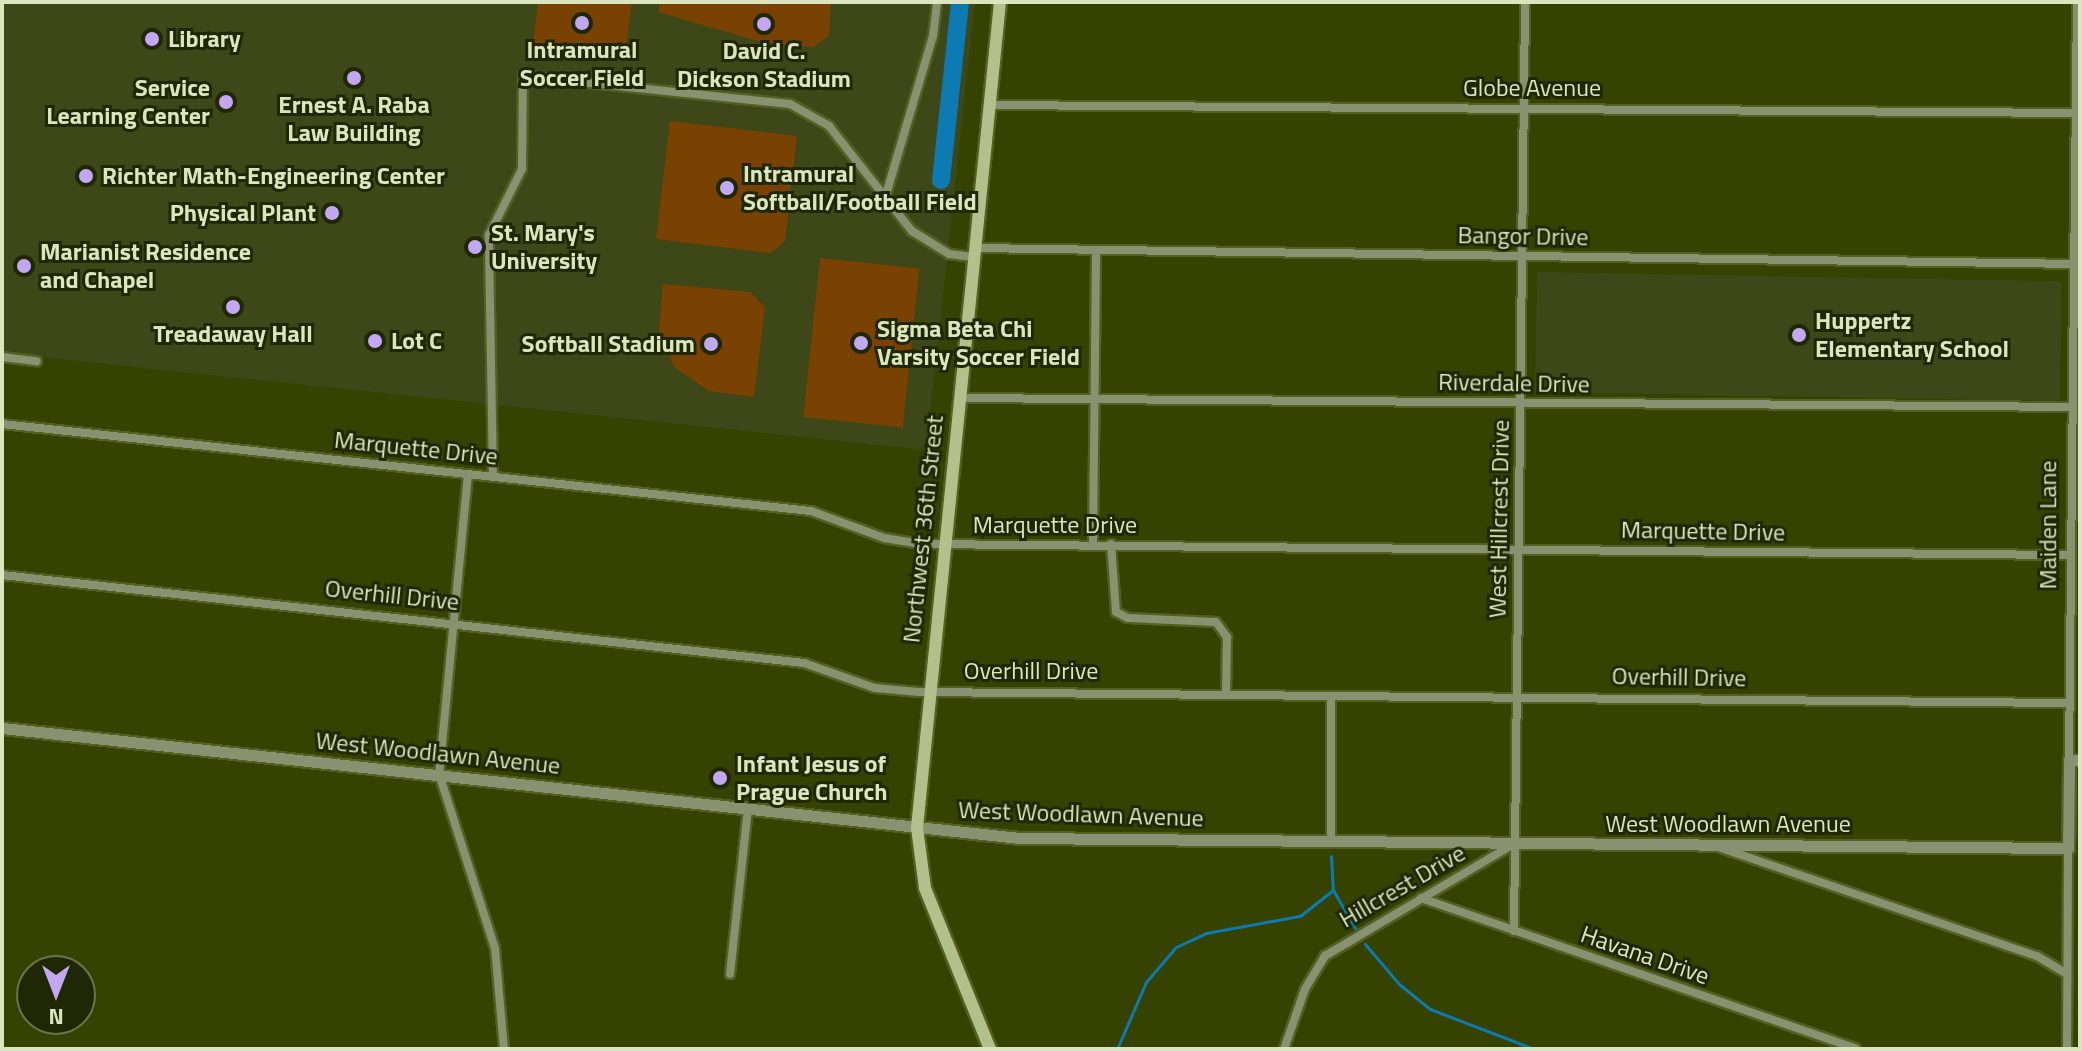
<!DOCTYPE html>
<style>
body{margin:0}
#map{position:relative;width:2082px;height:1051px;overflow:hidden;background:#364200;font-family:"Titillium Web",sans-serif}
div>[style]{position:absolute}
.built>*{inset:0;background:#3d4718;transform-origin:0 0}
.green>*{inset:0;background:#794203;transform-origin:0 0}
.stream>*{height:3px;margin:-1.5px;padding:0 1.5px;transform-origin:1.5px;border-radius:1.5px;background:#0d7ab3}
.river>*{height:18px;margin:-9px;padding:0 9px;transform-origin:9px;border-radius:9px;background:#0d7ab3}
.roads{filter:drop-shadow(2px 0 #545f22) drop-shadow(-2px 0 #545f22) drop-shadow(0 2px #545f22) drop-shadow(0 -2px #545f22)}
.minor>*{height:8px;margin:-4px;padding:0 4px;transform-origin:4px;border-radius:4px;background:#889170}
.tertiary>*{height:11px;margin:-5.5px;padding:0 5.5px;transform-origin:5.5px;border-radius:5.5px;background:#889170}
.secondary>*{height:12px;margin:-6px;padding:0 6px;transform-origin:6px;border-radius:6px;background:#b2c08b}
.dots>*{width:22px;height:22px;translate:-50% -50%;box-sizing:border-box;border:4px solid #202705;border-radius:50%}
span{translate:-50% -50%;white-space:nowrap;text-align:center;line-height:1.15;-webkit-text-stroke:6px #202705;paint-order:stroke}
.poi-label{font-size:24px;color:#dbe5be;font-weight:700}
.left{translate:0 -50%;text-align:left}
.right{translate:-100% -50%;text-align:right}
.street-label{font-size:24px;color:#dbe5be}
.frame{position:absolute;inset:0;border:4px solid #dbe5be;pointer-events:none}
.north{position:absolute;left:16px;top:955px;width:80px;height:80px;box-sizing:border-box;background:#202705;border:2px solid #6b734f;border-radius:50%;rotate:180deg;font-size:22px;font-weight:700;line-height:32px;text-align:center;color:#dbe5be}
.north::after{content:'';display:block;margin:auto;width:28px;height:36px;background:#c2a8f2;clip-path:polygon(50% 0,100% 100%,50% 72%,0 100%)}
</style>
<div id="map">
<div class="built">
<i style="clip-path:polygon(2px 2px,975px 2px,926px 450px,2px 353px)"></i>
<i style="left:1537px;top:272px;width:525px;height:120px;rotate:1deg"></i>
</div>
<div class="green">
<i style="clip-path:polygon(538px 2px,632px 2px,625px 55px,533px 44px)"></i>
<i style="clip-path:polygon(660px 2px,831px 2px,829px 36px,813px 47px,761px 42px,658px 12px)"></i>
<i style="clip-path:polygon(670px 121px,797px 136px,785px 241px,771px 253px,656px 239px)"></i>
<i style="left:820px;top:258px;width:100px;height:160px;rotate:6deg"></i>
<i style="clip-path:polygon(663px 284px,750px 292px,765px 307px,754px 397px,709px 391px,674px 367px,659px 329px)"></i>
</div>
<div class="stream">
<i style="left:1331px;top:856px;width:34px;rotate:87deg"></i>
<i style="left:1333px;top:890px;width:44px;rotate:59.9deg"></i>
<i style="left:1365px;top:944px;width:52px;rotate:49.6deg"></i>
<i style="left:1399px;top:984px;width:40px;rotate:39deg"></i>
<i style="left:1430px;top:1009px;width:111px;rotate:21deg"></i>
<i style="left:1117px;top:1049px;width:73px;rotate:-66.6deg"></i>
<i style="left:1146px;top:982px;width:46px;rotate:-49.4deg"></i>
<i style="left:1176px;top:947px;width:33px;rotate:-25deg"></i>
<i style="left:1206px;top:933px;width:96px;rotate:-10.3deg"></i>
<i style="left:1300px;top:916px;width:42px;rotate:-38.2deg"></i>
</div>
<div class="river">
<i style="left:941px;top:180px;width:179px;rotate:-83.9deg"></i>
</div>
<div class="roads">
<div class="minor">
<i style="left:989px;top:105px;width:1086px;rotate:0.42deg"></i>
<i style="left:885px;top:198px;width:169px;rotate:-73.5deg"></i>
<i style="left:933px;top:36px;width:34px;rotate:-83deg"></i>
<i style="left:974px;top:248px;width:1099px;rotate:0.83deg"></i>
<i style="left:2px;top:357px;width:35px;rotate:7deg"></i>
<i style="left:959px;top:398px;width:1111px;rotate:0.46deg"></i>
<i style="left:2px;top:424px;width:814px;rotate:6.14deg"></i>
<i style="left:811px;top:511px;width:78px;rotate:20.3deg"></i>
<i style="left:884px;top:538px;width:38px;rotate:9deg"></i>
<i style="left:922px;top:544px;width:1147px;rotate:0.55deg"></i>
<i style="left:468px;top:474px;width:301px;rotate:95.5deg"></i>
<i style="left:439px;top:774px;width:183px;rotate:72.2deg"></i>
<i style="left:495px;top:948px;width:101px;rotate:84.9deg"></i>
<i style="left:493px;top:476px;width:241px;rotate:-91deg"></i>
<i style="left:489px;top:235px;width:74px;rotate:-63.4deg"></i>
<i style="left:522px;top:169px;width:93px;rotate:-89.4deg"></i>
<i style="left:523px;top:76px;width:268px;rotate:6deg"></i>
<i style="left:790px;top:104px;width:45px;rotate:29.4deg"></i>
<i style="left:829px;top:126px;width:134px;rotate:51.7deg"></i>
<i style="left:912px;top:231px;width:44px;rotate:31.9deg"></i>
<i style="left:949px;top:254px;width:24px;rotate:7deg"></i>
<i style="left:1093px;top:544px;width:294px;rotate:-89.4deg"></i>
<i style="left:1111px;top:544px;width:68px;rotate:85.8deg"></i>
<i style="left:1116px;top:612px;width:13px;rotate:27deg"></i>
<i style="left:1128px;top:618px;width:88px;rotate:2.6deg"></i>
<i style="left:1216px;top:622px;width:19px;rotate:54deg"></i>
<i style="left:1227px;top:637px;width:57px;rotate:91deg"></i>
<i style="left:2px;top:575px;width:807px;rotate:6.26deg"></i>
<i style="left:804px;top:663px;width:75px;rotate:19.4deg"></i>
<i style="left:875px;top:688px;width:44px;rotate:5.2deg"></i>
<i style="left:919px;top:692px;width:1149px;rotate:0.55deg"></i>
<i style="left:2069px;top:760px;width:758px;rotate:-89.4deg"></i>
<i style="left:1331px;top:842px;width:146px;rotate:-90deg"></i>
<i style="left:1721px;top:848px;width:334px;rotate:18.9deg"></i>
<i style="left:2037px;top:956px;width:35px;rotate:31deg"></i>
<i style="left:1421px;top:898px;width:460px;rotate:19.1deg"></i>
<i style="left:1514px;top:931px;width:929px;rotate:-89.32deg"></i>
<i style="left:730px;top:974px;width:166px;rotate:-83.8deg"></i>
<i style="left:1284px;top:1049px;width:64px;rotate:-70.7deg"></i>
<i style="left:1305px;top:989px;width:39px;rotate:-59deg"></i>
<i style="left:1325px;top:956px;width:220px;rotate:-30.7deg"></i>
<i style="left:2067px;top:1049px;width:201px;rotate:-89.7deg"></i>
</div>
<div class="tertiary">
<i style="left:2px;top:728px;width:1024px;rotate:6.17deg"></i>
<i style="left:1020px;top:838px;width:1048px;rotate:0.55deg"></i>
<i style="left:2068px;top:848px;width:88px;rotate:-89.3deg"></i>
<i style="left:2069px;top:760px;width:11px"></i>
</div>
<div class="secondary">
<i style="left:990px;top:1049px;width:174px;rotate:-112deg"></i>
<i style="left:925px;top:888px;width:61px;rotate:-97.6deg"></i>
<i style="left:917px;top:828px;width:830px;rotate:-84.26deg"></i>
</div>
</div>
<div class="dots">
<i style="left:582px;top:23px;background:#c2a8f2"></i>
<i style="left:764px;top:24px;background:#c2a8f2"></i>
<i style="left:152px;top:39px;background:#c2a8f2"></i>
<i style="left:354px;top:78px;background:#c2a8f2"></i>
<i style="left:226px;top:102px;background:#c2a8f2"></i>
<i style="left:86px;top:176px;background:#c2a8f2"></i>
<i style="left:727px;top:188px;background:#c2a8f2"></i>
<i style="left:332px;top:213px;background:#c2a8f2"></i>
<i style="left:475px;top:247px;background:#c2a8f2"></i>
<i style="left:24px;top:266px;background:#c2a8f2"></i>
<i style="left:233px;top:307px;background:#c2a8f2"></i>
<i style="left:1799px;top:335px;background:#c2a8f2"></i>
<i style="left:375px;top:341px;background:#c2a8f2"></i>
<i style="left:861px;top:343px;background:#c2a8f2"></i>
<i style="left:711px;top:344px;background:#c2a8f2"></i>
<i style="left:720px;top:778px;background:#c2a8f2"></i>
</div>
<div class="poi-label">
<span class="left" style="left:168px;top:39px">Library</span>
<span style="left:582px;top:64px">Intramural<br>Soccer Field</span>
<span style="left:764px;top:65px">David C.<br>Dickson Stadium</span>
<span class="right" style="left:210px;top:102px">Service<br>Learning Center</span>
<span style="left:354px;top:119px">Ernest A. Raba<br>Law Building</span>
<span class="left" style="left:743px;top:188px">Intramural<br>Softball/Football Field</span>
<span class="left" style="left:102px;top:176px">Richter Math-Engineering Center</span>
<span class="right" style="left:316px;top:213px">Physical Plant</span>
<span class="left" style="left:491px;top:247px">St. Mary's<br>University</span>
<span class="left" style="left:40px;top:266px">Marianist Residence<br>and Chapel</span>
<span class="left" style="left:1815px;top:335px">Huppertz<br>Elementary School</span>
<span class="left" style="left:877px;top:343px">Sigma Beta Chi<br>Varsity Soccer Field</span>
<span style="left:233px;top:334px">Treadaway Hall</span>
<span class="left" style="left:391px;top:341px">Lot C</span>
<span class="right" style="left:695px;top:344px">Softball Stadium</span>
<span class="left" style="left:736px;top:778px">Infant Jesus of<br>Prague Church</span>
</div>
<div class="street-label">
<span style="left:1532px;top:88px">Globe Avenue</span>
<span style="left:1523px;top:236px;rotate:1deg">Bangor Drive</span>
<span style="left:1514px;top:383px;rotate:1deg">Riverdale Drive</span>
<span style="left:416px;top:448px;rotate:6deg">Marquette Drive</span>
<span style="left:1499px;top:519px;rotate:-89deg">West Hillcrest Drive</span>
<span style="left:1055px;top:525px">Marquette Drive</span>
<span style="left:2048px;top:525px;rotate:-90deg">Maiden Lane</span>
<span style="left:923px;top:529px;rotate:-84deg">Northwest 36th Street</span>
<span style="left:1703px;top:531px;rotate:1deg">Marquette Drive</span>
<span style="left:392px;top:595px;rotate:6deg">Overhill Drive</span>
<span style="left:1031px;top:671px">Overhill Drive</span>
<span style="left:1679px;top:677px;rotate:1deg">Overhill Drive</span>
<span style="left:438px;top:753px;rotate:6deg">West Woodlawn Avenue</span>
<span style="left:1081px;top:814px;rotate:2deg">West Woodlawn Avenue</span>
<span style="left:1728px;top:824px">West Woodlawn Avenue</span>
<span style="left:1402px;top:886px;rotate:-30deg">Hillcrest Drive</span>
<span style="left:1645px;top:955px;rotate:19deg">Havana Drive</span>
</div>
<div class="frame"></div>
<div class="north">N</div>
</div>
